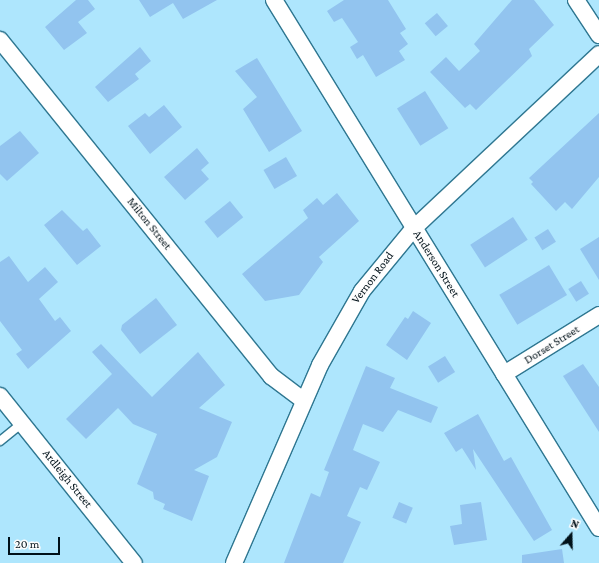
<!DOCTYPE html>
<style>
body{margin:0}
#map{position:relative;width:599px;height:563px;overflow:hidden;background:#aee6fd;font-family:"Crimson Pro",serif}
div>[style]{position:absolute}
.building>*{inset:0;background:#92c4ef;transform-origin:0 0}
.roads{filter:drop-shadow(1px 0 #2f7791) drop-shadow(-1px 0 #2f7791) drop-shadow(0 1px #2f7791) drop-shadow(0 -1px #2f7791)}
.lane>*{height:8px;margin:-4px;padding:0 4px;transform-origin:4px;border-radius:4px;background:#fff}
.street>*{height:16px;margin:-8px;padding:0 8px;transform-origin:8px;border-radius:8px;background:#fff}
span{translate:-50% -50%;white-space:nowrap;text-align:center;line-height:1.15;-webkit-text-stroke:3px #fdfdfd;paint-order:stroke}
.street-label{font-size:12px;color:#001119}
.north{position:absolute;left:551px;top:515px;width:40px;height:40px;-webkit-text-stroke:3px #fdfdfd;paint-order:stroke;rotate:20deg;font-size:11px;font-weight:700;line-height:16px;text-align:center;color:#001119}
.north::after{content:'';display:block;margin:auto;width:14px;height:18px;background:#001119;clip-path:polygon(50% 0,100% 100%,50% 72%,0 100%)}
.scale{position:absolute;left:8px;top:537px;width:52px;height:18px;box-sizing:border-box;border:2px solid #001119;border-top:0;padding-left:5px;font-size:12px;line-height:14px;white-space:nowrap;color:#001119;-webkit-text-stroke:3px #fdfdfd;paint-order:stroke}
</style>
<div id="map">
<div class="building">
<i style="clip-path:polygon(76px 0,88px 0,95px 9px,78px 22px,87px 33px,64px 50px,45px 27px)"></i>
<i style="clip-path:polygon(139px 0,217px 0,183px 19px,173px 3px,150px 17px)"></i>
<i style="clip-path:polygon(344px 0,388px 0,406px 29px,400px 33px,408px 44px,399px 51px,405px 60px,376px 77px,363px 55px,357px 59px,350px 47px,358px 42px,342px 18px,334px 22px,327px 11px)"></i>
<i style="clip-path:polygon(512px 0,534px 0,554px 25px,529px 49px,532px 56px,476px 110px,470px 104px,465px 108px,430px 72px,446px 57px,459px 71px,480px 51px,474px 44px)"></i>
<i style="left:437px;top:13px;width:17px;height:16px;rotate:50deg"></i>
<i style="clip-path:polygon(140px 47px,151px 61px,135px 74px,139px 79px,108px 102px,95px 87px)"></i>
<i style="clip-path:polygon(257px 58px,302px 131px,269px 152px,243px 109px,257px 97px,235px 71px)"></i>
<i style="left:425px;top:91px;width:44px;height:33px;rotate:58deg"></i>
<i style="clip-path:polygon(164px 105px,182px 127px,150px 154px,128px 126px,145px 113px,149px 117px)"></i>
<i style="clip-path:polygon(599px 113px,599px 177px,572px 209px,565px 202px,556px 211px,531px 184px,533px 182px,529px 178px)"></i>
<i style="clip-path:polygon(20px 131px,39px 153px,7px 181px,0 174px,0 146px)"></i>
<i style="clip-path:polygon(197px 148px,209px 163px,201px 170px,209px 179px,185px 200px,164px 177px)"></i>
<i style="left:286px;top:157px;width:22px;height:26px;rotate:60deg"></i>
<i style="clip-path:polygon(337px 193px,359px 221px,319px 257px,323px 262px,299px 295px,265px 301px,242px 274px,308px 218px,303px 210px,317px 198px,323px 205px)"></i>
<i style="left:230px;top:201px;width:21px;height:33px;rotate:51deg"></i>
<i style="clip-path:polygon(62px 210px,83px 231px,87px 228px,101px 246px,77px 265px,44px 225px)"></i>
<i style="left:513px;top:217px;width:27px;height:51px;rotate:57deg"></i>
<i style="left:548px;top:229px;width:15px;height:16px;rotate:58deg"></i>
<i style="clip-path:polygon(599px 237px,599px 280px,580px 249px)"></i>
<i style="clip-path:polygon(9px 256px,28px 282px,45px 267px,58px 282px,39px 299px,55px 321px,60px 317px,71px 331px,28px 369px,16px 354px,22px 350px,0 321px,0 262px)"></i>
<i style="left:549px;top:265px;width:35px;height:58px;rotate:59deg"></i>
<i style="left:581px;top:281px;width:15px;height:15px;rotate:58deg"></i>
<i style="clip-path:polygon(156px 298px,177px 325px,140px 354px,121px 330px,122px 325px)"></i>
<i style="clip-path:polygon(413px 311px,431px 323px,407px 360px,386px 345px,405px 317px,408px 319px)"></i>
<i style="clip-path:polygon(101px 344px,152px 397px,198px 352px,225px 385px,199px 408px,232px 422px,217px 457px,194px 470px,209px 476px,192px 521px,163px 509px,165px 504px,154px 499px,153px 492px,137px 484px,157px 434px,133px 424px,118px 408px,86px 439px,66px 419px,112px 374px,92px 352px)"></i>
<i style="left:445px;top:356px;width:19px;height:20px;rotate:58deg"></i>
<i style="clip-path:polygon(583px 364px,599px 387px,599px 432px,563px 376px)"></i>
<i style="clip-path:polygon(366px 366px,395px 378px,390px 388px,438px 407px,431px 423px,398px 410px,383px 432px,363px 424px,353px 450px,380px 462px,367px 490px,360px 487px,347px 516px,361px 522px,343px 563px,284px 563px,311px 493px,320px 497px,329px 472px,324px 470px)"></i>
<i style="clip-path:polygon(478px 414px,504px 461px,511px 457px,552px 530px,534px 541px,473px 449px,476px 470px,462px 448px,456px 452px,444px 433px)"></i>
<i style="left:399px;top:502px;width:15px;height:17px;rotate:23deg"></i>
<i style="clip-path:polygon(481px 502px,487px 540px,454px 545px,450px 526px,462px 524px,460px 505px)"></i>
<i style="clip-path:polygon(562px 549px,564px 563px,522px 563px,522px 555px)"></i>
</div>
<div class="roads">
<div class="lane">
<i style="left:0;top:441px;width:28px;rotate:-39deg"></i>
</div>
<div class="street">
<i style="left:274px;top:0;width:620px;rotate:58.39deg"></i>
<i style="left:576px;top:0;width:42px;rotate:56.7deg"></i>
<i style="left:0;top:40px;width:432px;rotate:51.1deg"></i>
<i style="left:271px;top:376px;width:41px;rotate:37.1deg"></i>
<i style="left:504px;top:374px;width:112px;rotate:-31.8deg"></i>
<i style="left:0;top:396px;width:214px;rotate:51.3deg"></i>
<i style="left:234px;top:563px;width:216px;rotate:-66.5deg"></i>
<i style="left:320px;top:365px;width:85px;rotate:-60.4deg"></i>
<i style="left:362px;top:291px;width:82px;rotate:-50.5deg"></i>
<i style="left:414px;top:228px;width:254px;rotate:-43.2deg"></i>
</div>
</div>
<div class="street-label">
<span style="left:149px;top:224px;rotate:51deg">Milton Street</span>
<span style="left:436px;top:264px;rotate:58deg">Anderson Street</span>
<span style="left:373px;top:278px;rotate:-53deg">Vernon Road</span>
<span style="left:552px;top:345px;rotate:-32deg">Dorset Street</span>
<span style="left:67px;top:479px;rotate:51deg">Ardleigh Street</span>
</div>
<div class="north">N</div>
<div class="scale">20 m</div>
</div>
